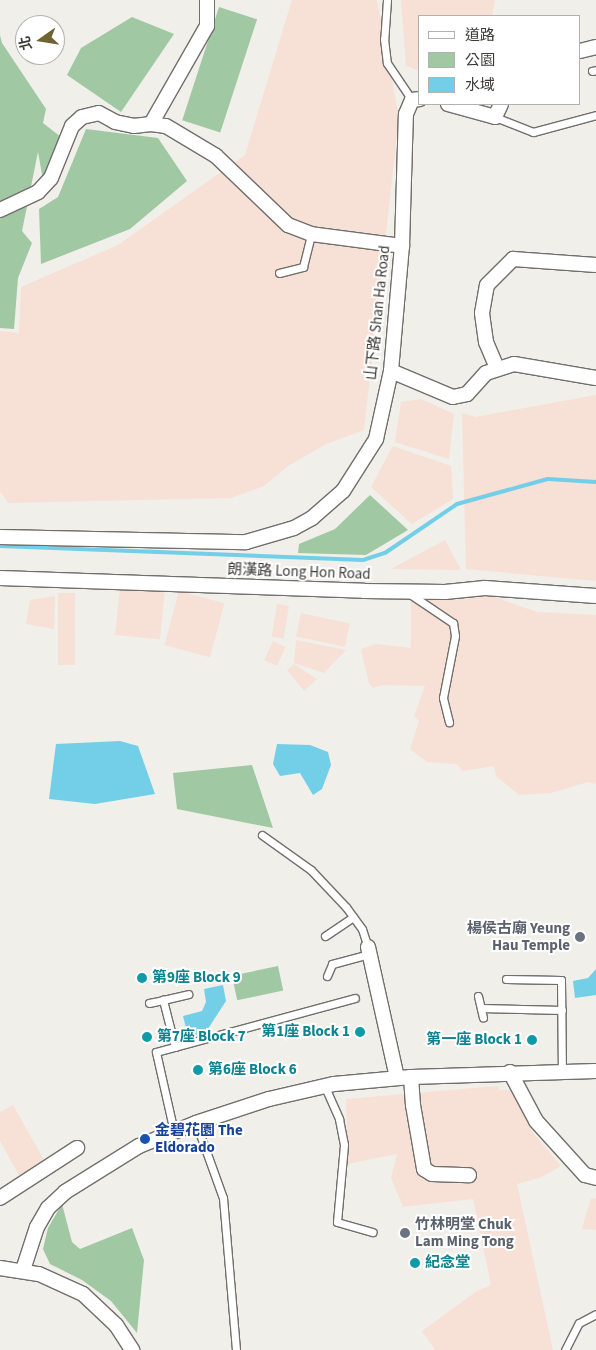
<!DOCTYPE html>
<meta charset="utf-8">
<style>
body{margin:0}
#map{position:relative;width:596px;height:1350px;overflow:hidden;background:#f1efea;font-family:"Source Sans 3","Noto Sans TC",sans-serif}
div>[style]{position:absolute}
.industrial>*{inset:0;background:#f7e0d5;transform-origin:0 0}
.green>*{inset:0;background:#a0c8a3;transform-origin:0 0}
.water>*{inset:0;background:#72cfe7}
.stream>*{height:4px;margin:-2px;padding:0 2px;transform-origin:2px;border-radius:2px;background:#72cfe7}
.roads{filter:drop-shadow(1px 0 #716f6b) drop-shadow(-1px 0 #716f6b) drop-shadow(0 1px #716f6b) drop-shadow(0 -1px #716f6b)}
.lane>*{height:7px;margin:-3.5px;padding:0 3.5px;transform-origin:3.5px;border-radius:3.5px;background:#fff}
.street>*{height:14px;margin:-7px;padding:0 7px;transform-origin:7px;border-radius:7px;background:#fff}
.dots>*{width:14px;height:14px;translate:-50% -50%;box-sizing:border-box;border:2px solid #fff;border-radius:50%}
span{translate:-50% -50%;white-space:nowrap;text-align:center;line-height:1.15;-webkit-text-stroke:4px #fff;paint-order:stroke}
.street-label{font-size:15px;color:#3c3b39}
.worship-label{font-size:15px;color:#5b616d;font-weight:700}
.right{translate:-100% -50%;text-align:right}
.left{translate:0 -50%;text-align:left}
.culture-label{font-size:15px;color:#0d838f;font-weight:700}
.transit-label{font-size:15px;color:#164399;font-weight:700}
.legend{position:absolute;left:418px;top:15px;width:162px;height:90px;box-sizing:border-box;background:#fff;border:1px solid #b1b1b0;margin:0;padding:6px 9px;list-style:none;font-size:15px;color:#3c3b39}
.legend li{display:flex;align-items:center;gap:10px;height:25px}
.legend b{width:25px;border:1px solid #b1b1b0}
.north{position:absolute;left:15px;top:15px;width:50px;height:50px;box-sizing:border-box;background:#fff;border:1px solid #b1b1b0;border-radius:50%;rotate:257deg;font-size:14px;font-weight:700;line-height:20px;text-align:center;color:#3c3b39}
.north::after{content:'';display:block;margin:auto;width:18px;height:22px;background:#6e6532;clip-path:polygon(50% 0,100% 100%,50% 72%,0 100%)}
</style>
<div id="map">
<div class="industrial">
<i style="clip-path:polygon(292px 0,377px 0,399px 117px,364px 430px,326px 444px,288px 466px,264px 486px,231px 498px,9px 503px,0 492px,0 331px,19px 333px,21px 287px,118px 245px,245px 155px)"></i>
<i style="clip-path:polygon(401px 0,495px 0,492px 16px,420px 16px,420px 71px,406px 66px)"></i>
<i style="clip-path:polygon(596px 395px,596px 581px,466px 569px,462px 413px,475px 417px)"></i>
<i style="clip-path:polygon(421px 399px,454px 414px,449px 459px,395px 442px,401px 402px)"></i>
<i style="clip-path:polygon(393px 446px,451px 466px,453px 499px,412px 524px,371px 487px)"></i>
<i style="clip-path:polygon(445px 540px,461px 570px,391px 569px)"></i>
<i style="left:120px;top:588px;width:45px;height:47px;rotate:6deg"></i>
<i style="left:179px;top:591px;width:47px;height:56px;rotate:15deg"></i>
<i style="left:58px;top:593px;width:17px;height:72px"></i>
<i style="clip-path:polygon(55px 596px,54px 629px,26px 624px,30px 600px)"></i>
<i style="clip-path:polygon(492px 596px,537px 612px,596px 615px,596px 784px,588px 782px,551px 793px,519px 795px,496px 776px,494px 766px,462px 771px,457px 764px,427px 762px,410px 749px,419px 721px,414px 716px,425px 686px,382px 685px,373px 688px,369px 683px,361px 649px,376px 644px,411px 648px,411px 600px)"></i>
<i style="left:277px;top:604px;width:12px;height:33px;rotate:9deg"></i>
<i style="left:301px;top:613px;width:50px;height:24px;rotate:12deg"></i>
<i style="clip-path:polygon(296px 640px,346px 650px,324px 673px,294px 663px)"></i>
<i style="left:273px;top:641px;width:14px;height:21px;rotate:25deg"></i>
<i style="clip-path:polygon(294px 664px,317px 679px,304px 691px,287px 670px)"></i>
<i style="clip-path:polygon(498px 1086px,499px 1090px,511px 1090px,533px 1133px,561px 1166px,542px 1177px,517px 1184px,553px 1350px,435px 1350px,422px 1331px,477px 1291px,491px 1285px,473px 1199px,403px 1207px,391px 1178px,397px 1154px,348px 1164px,346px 1099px)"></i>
<i style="clip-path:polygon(13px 1105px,45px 1162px,20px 1177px,0 1141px,0 1112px)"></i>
<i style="clip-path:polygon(591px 1198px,596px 1199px,596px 1230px,582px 1229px)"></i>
</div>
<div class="green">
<i style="left:219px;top:7px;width:40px;height:119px;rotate:18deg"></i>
<i style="clip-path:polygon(132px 17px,174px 34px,121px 112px,67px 75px,81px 48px)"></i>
<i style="clip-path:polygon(0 35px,2px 43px,46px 109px,43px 123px,61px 137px,43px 180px,38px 152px,22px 231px,32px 243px,18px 278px,14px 329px,0 328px)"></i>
<i style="clip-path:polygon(86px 129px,158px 138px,187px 181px,130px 229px,41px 264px,39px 209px,58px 197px)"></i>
<i style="clip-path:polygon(370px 495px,408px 530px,366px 555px,298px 553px,299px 544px,335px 529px)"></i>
<i style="clip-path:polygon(252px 765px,273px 828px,177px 809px,173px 773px)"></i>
<i style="left:278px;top:966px;width:25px;height:47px;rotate:78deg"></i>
<i style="clip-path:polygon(62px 1204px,72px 1242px,80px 1249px,132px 1228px,144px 1260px,137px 1333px,111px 1301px,82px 1280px,50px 1264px,43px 1249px,48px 1228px)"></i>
</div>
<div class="water">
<i style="clip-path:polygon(120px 741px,138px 746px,155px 794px,95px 804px,49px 799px,56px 744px)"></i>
<i style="clip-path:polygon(277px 744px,310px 745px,328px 752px,331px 765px,322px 789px,313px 795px,300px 773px,280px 776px,273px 764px)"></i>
<i style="clip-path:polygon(596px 969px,596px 995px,575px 998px,573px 981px,588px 978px)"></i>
<i style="clip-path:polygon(223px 985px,226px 1001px,204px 1035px,189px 1040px,183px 1016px,202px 1011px,206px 1002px,204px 989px)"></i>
</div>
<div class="stream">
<i style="left:0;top:546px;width:363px;rotate:2.2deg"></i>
<i style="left:363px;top:560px;width:23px;rotate:-18deg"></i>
<i style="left:385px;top:553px;width:87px;rotate:-34.2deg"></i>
<i style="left:457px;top:504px;width:94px;rotate:-15.4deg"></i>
<i style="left:548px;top:479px;width:48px;rotate:3.6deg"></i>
</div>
<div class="roads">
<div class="lane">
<i style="left:387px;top:0;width:39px;rotate:94deg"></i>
<i style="left:384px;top:39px;width:24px;rotate:83deg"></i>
<i style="left:387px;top:63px;width:45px;rotate:56deg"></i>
<i style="left:592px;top:71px;width:4px;rotate:-14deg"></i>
<i style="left:495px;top:117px;width:41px;rotate:21.5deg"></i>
<i style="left:533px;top:132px;width:65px;rotate:-15.1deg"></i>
<i style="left:279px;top:273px;width:25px;rotate:-14deg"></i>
<i style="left:303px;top:267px;width:34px;rotate:-76deg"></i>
<i style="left:410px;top:594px;width:52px;rotate:34deg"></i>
<i style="left:453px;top:623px;width:13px;rotate:81deg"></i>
<i style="left:455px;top:636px;width:63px;rotate:101deg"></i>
<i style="left:443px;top:698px;width:25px;rotate:76deg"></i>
<i style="left:262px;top:835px;width:60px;rotate:35.5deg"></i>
<i style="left:311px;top:870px;width:51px;rotate:46.6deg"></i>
<i style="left:346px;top:907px;width:27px;rotate:54deg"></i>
<i style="left:362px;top:929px;width:19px;rotate:72deg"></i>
<i style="left:325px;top:936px;width:34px;rotate:-34deg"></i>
<i style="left:327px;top:976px;width:13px;rotate:-67deg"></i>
<i style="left:332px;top:964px;width:39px;rotate:-15deg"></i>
<i style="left:506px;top:979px;width:55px;rotate:1deg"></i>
<i style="left:561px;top:980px;width:92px;rotate:89.4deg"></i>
<i style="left:478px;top:996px;width:22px;rotate:77deg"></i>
<i style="left:149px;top:1003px;width:14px;rotate:-12deg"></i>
<i style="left:481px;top:1008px;width:81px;rotate:1.4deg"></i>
<i style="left:175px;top:1047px;width:49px;rotate:-104.3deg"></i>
<i style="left:163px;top:1000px;width:26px;rotate:-13deg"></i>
<i style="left:325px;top:1087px;width:35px;rotate:66deg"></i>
<i style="left:339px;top:1119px;width:26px;rotate:79deg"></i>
<i style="left:344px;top:1145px;width:77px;rotate:95.2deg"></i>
<i style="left:337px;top:1222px;width:37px;rotate:16deg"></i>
<i style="left:196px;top:1123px;width:80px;rotate:70.2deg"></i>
<i style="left:223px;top:1198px;width:153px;rotate:85.1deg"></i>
<i style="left:174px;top:1132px;width:82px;rotate:-102.7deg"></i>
<i style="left:156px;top:1052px;width:206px;rotate:-15.2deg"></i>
<i style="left:565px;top:1350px;width:30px;rotate:-63deg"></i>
<i style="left:579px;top:1323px;width:19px;rotate:-28deg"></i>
</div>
<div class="street">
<i style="left:580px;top:51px;width:16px;rotate:-14deg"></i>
<i style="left:448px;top:104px;width:49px;rotate:15.5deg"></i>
<i style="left:495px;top:117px;width:14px;rotate:-65deg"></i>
<i style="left:151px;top:124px;width:113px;rotate:-60.3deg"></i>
<i style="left:207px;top:26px;width:26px;rotate:-90deg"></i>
<i style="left:0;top:210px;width:42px;rotate:-25.3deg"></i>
<i style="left:38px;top:192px;width:19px;rotate:-47deg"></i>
<i style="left:51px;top:178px;width:56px;rotate:-68deg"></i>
<i style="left:72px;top:126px;width:13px;rotate:-42deg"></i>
<i style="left:82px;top:117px;width:17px;rotate:-13deg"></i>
<i style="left:99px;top:113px;width:18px;rotate:29deg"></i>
<i style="left:115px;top:122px;width:19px;rotate:12deg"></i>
<i style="left:134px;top:126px;width:17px;rotate:-7deg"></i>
<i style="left:151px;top:124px;width:15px;rotate:8deg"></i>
<i style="left:166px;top:126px;width:58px;rotate:31deg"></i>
<i style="left:216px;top:156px;width:100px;rotate:43.8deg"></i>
<i style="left:288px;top:225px;width:25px;rotate:21deg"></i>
<i style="left:311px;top:234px;width:92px;rotate:7.5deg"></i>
<i style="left:497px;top:368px;width:28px;rotate:-113deg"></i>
<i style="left:486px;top:342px;width:29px;rotate:-98deg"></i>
<i style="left:482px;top:313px;width:28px;rotate:-80deg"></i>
<i style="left:487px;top:285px;width:37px;rotate:-45deg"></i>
<i style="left:513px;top:259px;width:83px;rotate:4.1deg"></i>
<i style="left:391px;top:371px;width:67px;rotate:22.8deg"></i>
<i style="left:453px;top:397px;width:14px;rotate:-12deg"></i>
<i style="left:467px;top:394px;width:28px;rotate:-48deg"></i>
<i style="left:486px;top:373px;width:29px;rotate:-18deg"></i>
<i style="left:514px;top:364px;width:83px;rotate:9.7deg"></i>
<i style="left:0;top:537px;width:246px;rotate:1.2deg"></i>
<i style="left:246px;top:542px;width:50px;rotate:-16.3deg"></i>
<i style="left:294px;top:528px;width:21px;rotate:-29deg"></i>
<i style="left:312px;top:518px;width:41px;rotate:-41.1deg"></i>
<i style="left:343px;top:491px;width:62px;rotate:-57.6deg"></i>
<i style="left:376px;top:439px;width:70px;rotate:-77.6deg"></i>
<i style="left:391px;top:371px;width:125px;rotate:-85deg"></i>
<i style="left:402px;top:246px;width:132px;rotate:-88.3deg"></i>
<i style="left:406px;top:114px;width:15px;rotate:-67deg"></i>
<i style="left:412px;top:100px;width:8px;rotate:-7deg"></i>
<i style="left:0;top:578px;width:364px;rotate:2deg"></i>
<i style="left:364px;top:591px;width:81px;rotate:0.7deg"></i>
<i style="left:445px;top:592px;width:40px;rotate:-5.7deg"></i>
<i style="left:485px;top:588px;width:111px;rotate:4.1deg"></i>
<i style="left:368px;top:947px;width:134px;rotate:77.5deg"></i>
<i style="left:510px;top:1072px;width:55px;rotate:62deg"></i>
<i style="left:536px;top:1121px;width:73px;rotate:47.8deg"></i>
<i style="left:585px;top:1175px;width:11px;rotate:15deg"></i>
<i style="left:411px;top:1077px;width:28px;rotate:86deg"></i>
<i style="left:413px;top:1105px;width:65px;rotate:80.2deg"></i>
<i style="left:424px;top:1169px;width:9px;rotate:32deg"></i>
<i style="left:432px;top:1174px;width:37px;rotate:2deg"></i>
<i style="left:0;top:1198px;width:92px;rotate:-33deg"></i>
<i style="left:0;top:1268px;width:39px;rotate:9deg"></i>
<i style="left:39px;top:1274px;width:48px;rotate:24.4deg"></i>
<i style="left:83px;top:1294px;width:45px;rotate:43.2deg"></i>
<i style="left:116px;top:1325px;width:30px;rotate:57deg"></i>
<i style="left:23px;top:1270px;width:45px;rotate:-72deg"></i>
<i style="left:37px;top:1227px;width:22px;rotate:-60deg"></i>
<i style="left:48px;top:1208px;width:23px;rotate:-43deg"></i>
<i style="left:65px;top:1192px;width:87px;rotate:-31.9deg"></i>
<i style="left:139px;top:1146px;width:61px;rotate:-22deg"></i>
<i style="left:196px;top:1123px;width:77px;rotate:-18.2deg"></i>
<i style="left:269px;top:1099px;width:67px;rotate:-13deg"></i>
<i style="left:334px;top:1084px;width:77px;rotate:-5.2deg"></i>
<i style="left:411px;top:1077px;width:185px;rotate:-1.9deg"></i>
</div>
</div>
<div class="dots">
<i style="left:580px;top:937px;background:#6b7280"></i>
<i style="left:142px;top:978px;background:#0f9aa8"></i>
<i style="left:360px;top:1032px;background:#0f9aa8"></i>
<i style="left:147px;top:1037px;background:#0f9aa8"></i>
<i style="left:532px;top:1040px;background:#0f9aa8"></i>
<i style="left:198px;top:1070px;background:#0f9aa8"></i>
<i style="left:145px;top:1139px;background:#1a4fb4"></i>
<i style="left:405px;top:1233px;background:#6b7280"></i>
<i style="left:415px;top:1263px;background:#0f9aa8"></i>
</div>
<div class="street-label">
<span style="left:378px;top:313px;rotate:-84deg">山下路 Shan Ha Road</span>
<span style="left:299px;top:572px;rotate:2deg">朗漢路 Long Hon Road</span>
</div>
<div class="worship-label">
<span class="right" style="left:570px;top:937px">楊侯古廟 Yeung<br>Hau Temple</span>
<span class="left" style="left:415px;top:1233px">竹林明堂 Chuk<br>Lam Ming Tong</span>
</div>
<div class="culture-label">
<span class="left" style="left:152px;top:978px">第9座 Block 9</span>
<span class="right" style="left:350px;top:1032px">第1座 Block 1</span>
<span class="left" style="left:157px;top:1037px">第7座 Block 7</span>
<span class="right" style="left:522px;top:1040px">第一座 Block 1</span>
<span class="left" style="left:208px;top:1070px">第6座 Block 6</span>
<span class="left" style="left:425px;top:1263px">紀念堂</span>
</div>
<div class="transit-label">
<span class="left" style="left:155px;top:1139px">金碧花園 The<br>Eldorado</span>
</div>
<ul class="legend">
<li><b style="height:6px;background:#fff"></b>道路</li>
<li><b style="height:14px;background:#a0c8a3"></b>公園</li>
<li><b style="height:14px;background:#72cfe7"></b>水域</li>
</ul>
<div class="north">北</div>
</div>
